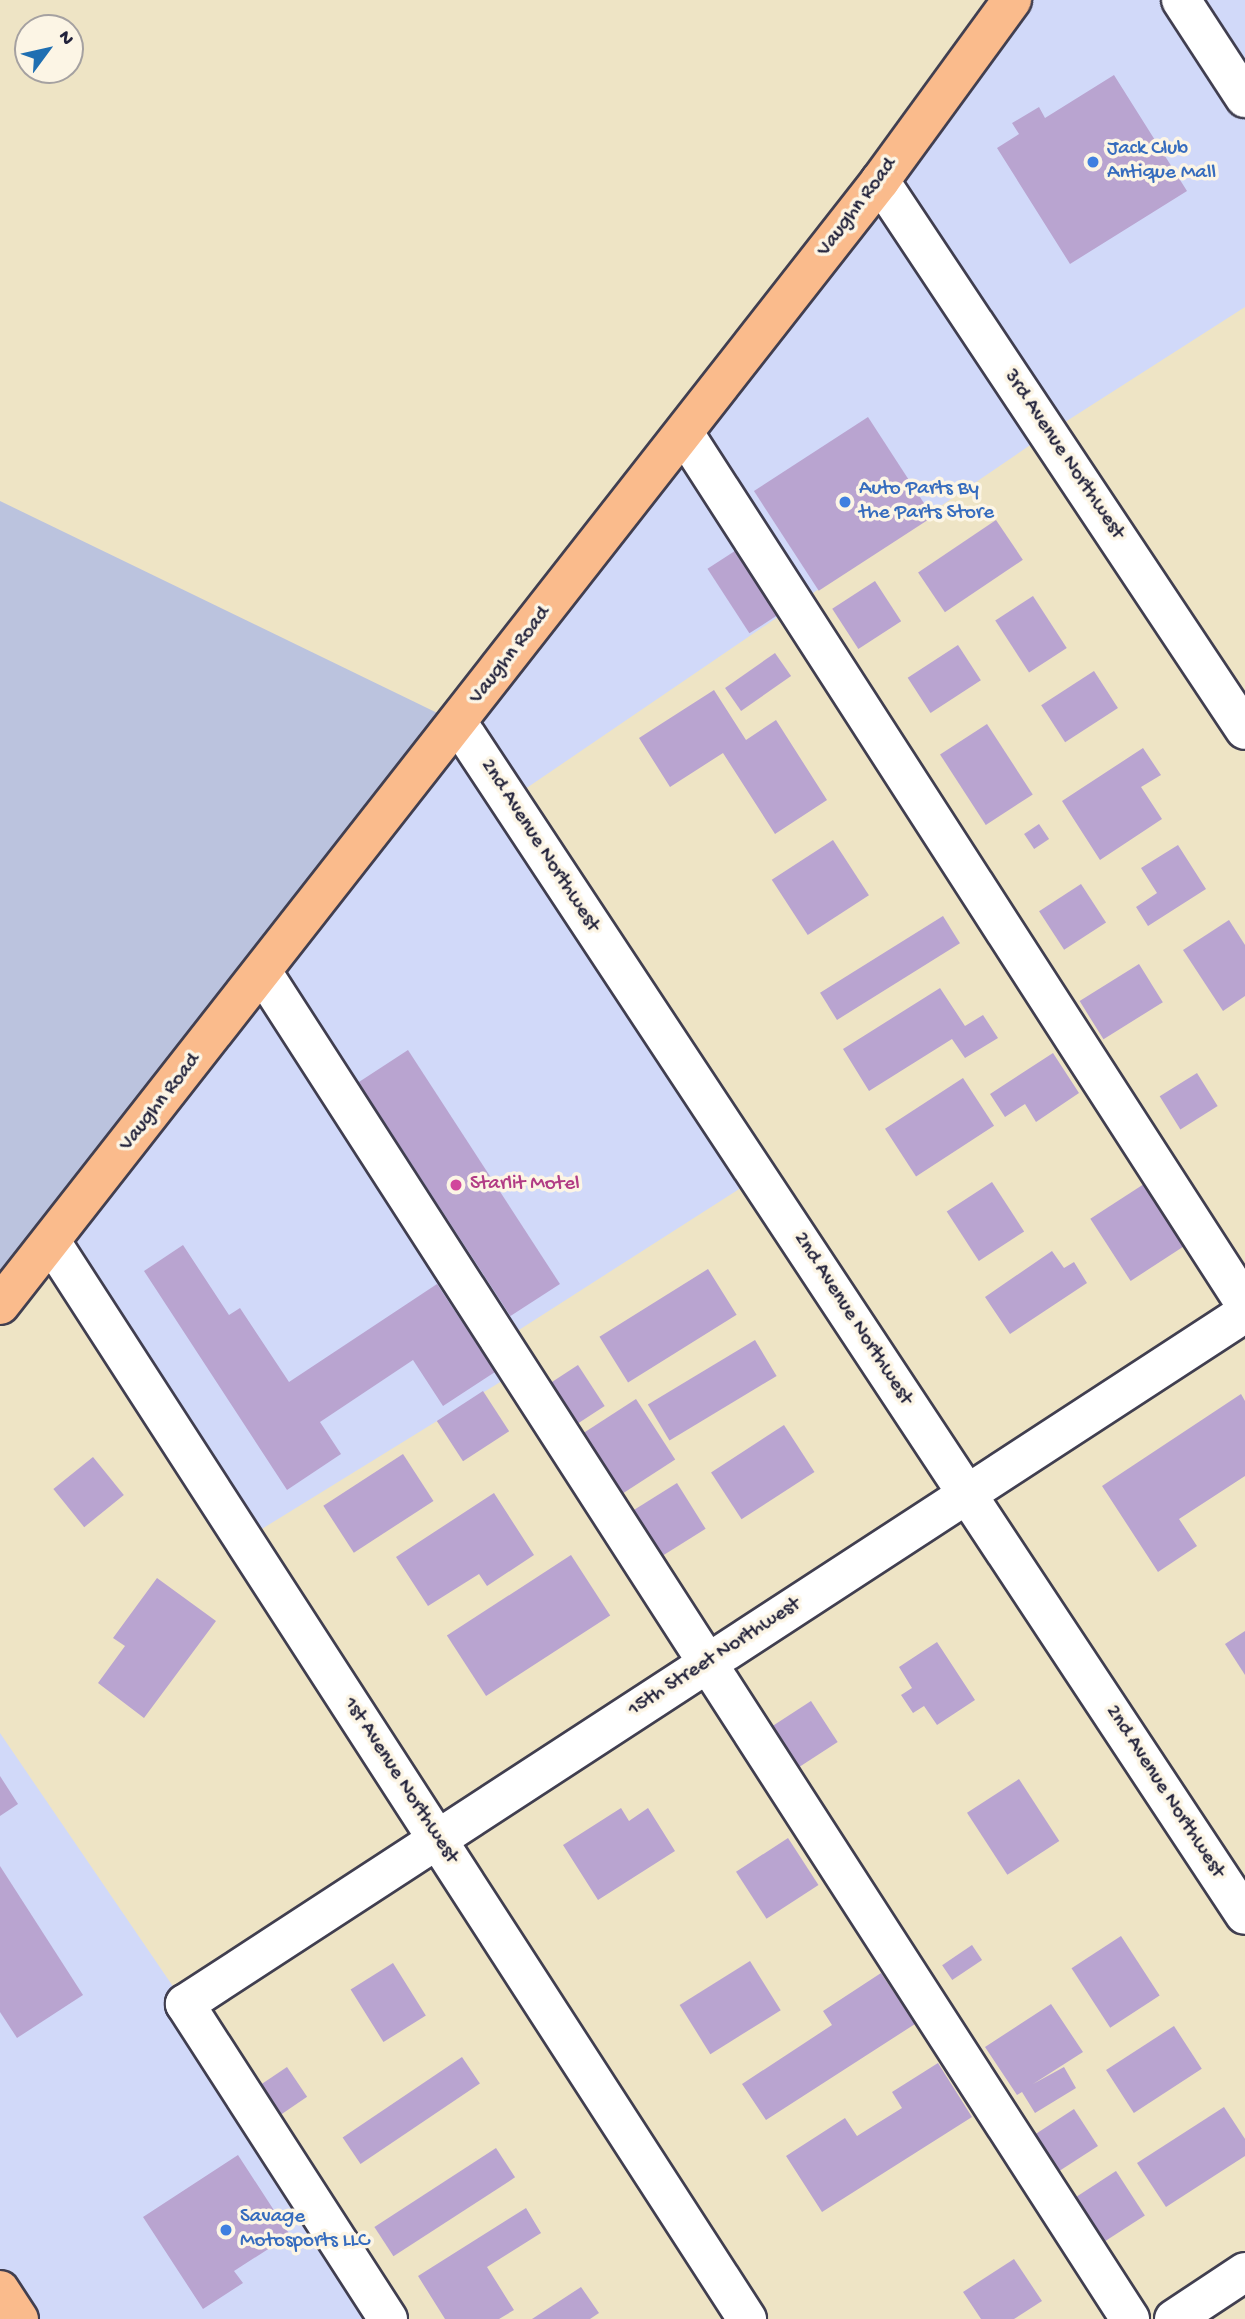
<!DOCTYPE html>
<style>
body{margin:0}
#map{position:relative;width:1245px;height:2319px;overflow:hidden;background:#eee4c5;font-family:"Gochi Hand",sans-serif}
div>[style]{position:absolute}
.built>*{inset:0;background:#d1d9f9}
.industrial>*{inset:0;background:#bbc3de}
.building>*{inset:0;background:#b9a4d0;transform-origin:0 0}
.roads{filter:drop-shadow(2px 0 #413f50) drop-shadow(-2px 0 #413f50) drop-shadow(0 2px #413f50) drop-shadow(0 -2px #413f50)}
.minor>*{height:38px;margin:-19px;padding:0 19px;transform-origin:19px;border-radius:19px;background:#fff}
.major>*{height:38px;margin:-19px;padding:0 19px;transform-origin:19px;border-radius:19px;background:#fabb8c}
.highway>*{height:38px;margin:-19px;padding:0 19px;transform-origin:19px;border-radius:19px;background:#fabb8c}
.dots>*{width:19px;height:19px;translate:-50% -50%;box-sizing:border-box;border:4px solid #fcf5e5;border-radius:50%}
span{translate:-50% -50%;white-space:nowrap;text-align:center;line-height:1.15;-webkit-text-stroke:7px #fcf5e5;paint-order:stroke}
.shop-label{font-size:21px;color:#366cbe}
.left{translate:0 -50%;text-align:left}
.street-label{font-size:21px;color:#22223b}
.hotel-label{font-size:21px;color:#b23c85}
.north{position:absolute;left:14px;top:14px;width:70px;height:70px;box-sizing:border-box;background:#fcf5e5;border:2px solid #a5a1a1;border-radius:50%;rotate:57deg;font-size:19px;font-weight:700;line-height:28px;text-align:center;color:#22223b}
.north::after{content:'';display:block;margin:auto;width:24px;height:32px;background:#1f6fb2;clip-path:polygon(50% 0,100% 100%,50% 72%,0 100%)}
</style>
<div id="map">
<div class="built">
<i style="clip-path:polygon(1012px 0,1245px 0,1245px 307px,1048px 433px,509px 800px,758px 1177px,500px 1342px,518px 1371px,244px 1540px,52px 1243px)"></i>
<i style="clip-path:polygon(0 1733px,185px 2004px,388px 2319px,19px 2319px,0 2289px)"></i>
</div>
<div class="industrial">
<i style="clip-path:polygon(0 501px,458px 723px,0 1311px)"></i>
</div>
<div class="building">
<i style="clip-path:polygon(1114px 75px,1187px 191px,1070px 264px,997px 148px,1019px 134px,1012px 123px,1039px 107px,1045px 118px)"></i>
<i style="left:868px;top:417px;width:119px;height:136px;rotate:57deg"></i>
<i style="left:996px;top:520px;width:48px;height:94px;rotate:56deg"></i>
<i style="left:741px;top:547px;width:77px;height:40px;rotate:57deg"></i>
<i style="left:875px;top:581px;width:48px;height:51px;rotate:57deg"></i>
<i style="left:1033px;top:596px;width:62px;height:45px;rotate:57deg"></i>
<i style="left:958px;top:645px;width:42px;height:60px;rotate:57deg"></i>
<i style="left:775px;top:653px;width:28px;height:61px;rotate:55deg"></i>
<i style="left:1094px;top:671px;width:44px;height:63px;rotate:57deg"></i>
<i style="clip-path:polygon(714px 690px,746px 740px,776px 720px,827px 800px,775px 834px,723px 753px,670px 787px,639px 738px)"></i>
<i style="left:987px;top:724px;width:84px;height:56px;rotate:57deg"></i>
<i style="clip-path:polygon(1143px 748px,1161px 775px,1141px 787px,1162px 819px,1100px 860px,1062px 801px)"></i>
<i style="left:1039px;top:824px;width:18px;height:18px;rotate:56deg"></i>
<i style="left:833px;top:840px;width:66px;height:73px;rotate:57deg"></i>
<i style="clip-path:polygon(1178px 845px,1206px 889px,1148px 926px,1136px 907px,1157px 893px,1141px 868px)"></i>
<i style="left:1081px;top:884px;width:46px;height:50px;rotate:57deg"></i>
<i style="left:943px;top:916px;width:32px;height:145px;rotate:58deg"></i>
<i style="clip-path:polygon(1229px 920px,1245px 945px,1245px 996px,1223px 1011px,1183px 950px)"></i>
<i style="left:1139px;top:964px;width:45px;height:70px;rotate:58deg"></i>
<i style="clip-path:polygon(940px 988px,965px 1026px,983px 1015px,998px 1038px,965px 1058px,952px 1039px,869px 1091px,843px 1049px)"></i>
<i style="left:408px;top:1050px;width:279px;height:59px;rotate:57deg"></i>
<i style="clip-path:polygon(1053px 1053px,1079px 1093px,1036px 1122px,1025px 1104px,1005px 1117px,990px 1094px)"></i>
<i style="left:1197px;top:1073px;width:39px;height:44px;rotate:58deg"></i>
<i style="left:963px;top:1078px;width:57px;height:93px;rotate:57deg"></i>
<i style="left:992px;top:1182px;width:59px;height:54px;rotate:57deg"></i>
<i style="left:1144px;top:1184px;width:74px;height:64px;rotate:57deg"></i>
<i style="clip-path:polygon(183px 1245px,229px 1315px,240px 1308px,289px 1382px,437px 1284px,495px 1372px,443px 1406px,413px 1360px,320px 1422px,341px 1454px,287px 1490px,144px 1271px)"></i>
<i style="clip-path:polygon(1052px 1251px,1064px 1268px,1074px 1262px,1087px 1283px,1010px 1334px,985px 1297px)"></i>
<i style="left:708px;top:1269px;width:54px;height:128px;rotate:58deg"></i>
<i style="left:755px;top:1340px;width:42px;height:125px;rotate:59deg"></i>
<i style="left:578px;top:1365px;width:49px;height:37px;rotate:57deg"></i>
<i style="left:483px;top:1391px;width:48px;height:55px;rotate:57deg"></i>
<i style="clip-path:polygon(1241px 1394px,1245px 1401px,1245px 1476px,1179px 1519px,1197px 1546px,1158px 1572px,1102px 1486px)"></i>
<i style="left:636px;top:1399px;width:72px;height:64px;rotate:57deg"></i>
<i style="left:784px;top:1425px;width:56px;height:87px;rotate:57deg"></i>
<i style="left:403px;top:1454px;width:56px;height:95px;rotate:57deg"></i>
<i style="left:93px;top:1457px;width:49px;height:51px;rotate:51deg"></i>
<i style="left:677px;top:1483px;width:54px;height:56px;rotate:58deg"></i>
<i style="clip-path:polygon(494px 1493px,534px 1555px,487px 1586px,479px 1574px,428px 1606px,396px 1557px)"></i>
<i style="left:571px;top:1555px;width:72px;height:148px;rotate:57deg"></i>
<i style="clip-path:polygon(157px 1578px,216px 1621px,144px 1718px,98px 1683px,125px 1646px,113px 1638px)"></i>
<i style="clip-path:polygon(1245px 1631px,1245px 1675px,1225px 1644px)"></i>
<i style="clip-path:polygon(937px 1642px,975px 1700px,937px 1725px,924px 1706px,913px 1713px,901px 1695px,912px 1688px,899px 1667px)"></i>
<i style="left:811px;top:1701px;width:49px;height:50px;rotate:57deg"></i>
<i style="clip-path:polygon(0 1776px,18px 1804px,0 1816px)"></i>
<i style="left:1019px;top:1779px;width:74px;height:62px;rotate:57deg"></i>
<i style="clip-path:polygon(621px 1808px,629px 1821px,648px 1808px,675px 1851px,598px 1900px,563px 1845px)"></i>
<i style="left:788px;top:1838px;width:56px;height:62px;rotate:57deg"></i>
<i style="clip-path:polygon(0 1866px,83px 1995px,17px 2038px,0 2012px)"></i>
<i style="left:1121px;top:1936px;width:71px;height:59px;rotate:57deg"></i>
<i style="left:972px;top:1945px;width:18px;height:36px;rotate:56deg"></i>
<i style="left:750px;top:1961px;width:58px;height:83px;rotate:58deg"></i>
<i style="left:393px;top:1963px;width:62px;height:50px;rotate:58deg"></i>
<i style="clip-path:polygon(881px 1973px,915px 2024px,766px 2120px,742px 2084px,832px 2025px,823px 2011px)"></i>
<i style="clip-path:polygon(1051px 2004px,1083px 2052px,1033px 2084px,1064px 2067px,1076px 2088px,1035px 2113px,1022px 2092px,1017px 2095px,985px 2047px)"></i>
<i style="left:1174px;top:2026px;width:51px;height:81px;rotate:57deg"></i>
<i style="left:462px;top:2057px;width:32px;height:144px;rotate:56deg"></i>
<i style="clip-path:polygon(938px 2063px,972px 2117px,822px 2212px,786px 2156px,845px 2118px,857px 2136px,902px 2108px,892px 2092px)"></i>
<i style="left:287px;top:2067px;width:36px;height:31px;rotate:56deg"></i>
<i style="clip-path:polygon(1224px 2107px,1245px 2139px,1245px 2156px,1166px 2207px,1137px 2163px)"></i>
<i style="left:1074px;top:2109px;width:44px;height:48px;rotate:57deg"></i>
<i style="left:496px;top:2148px;width:35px;height:145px;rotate:57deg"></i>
<i style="clip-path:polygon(238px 2155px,290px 2235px,234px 2271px,243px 2283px,203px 2309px,143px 2217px)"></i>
<i style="left:1116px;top:2171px;width:53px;height:54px;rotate:57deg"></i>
<i style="clip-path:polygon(526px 2208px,541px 2233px,487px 2267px,514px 2310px,499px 2319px,445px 2319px,418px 2276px)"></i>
<i style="clip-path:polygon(1014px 2259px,1042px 2301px,1014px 2319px,981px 2319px,963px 2292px)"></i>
<i style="clip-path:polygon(581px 2287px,599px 2313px,590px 2319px,532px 2319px)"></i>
</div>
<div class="roads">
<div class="minor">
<i style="left:1181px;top:0;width:117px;rotate:56.9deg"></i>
<i style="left:880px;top:181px;width:659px;rotate:56.38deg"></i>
<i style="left:684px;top:433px;width:1036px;rotate:57.21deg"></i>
<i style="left:458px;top:723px;width:1428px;rotate:56.57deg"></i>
<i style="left:263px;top:973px;width:1601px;rotate:57.21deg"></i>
<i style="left:52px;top:1243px;width:1281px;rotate:57.14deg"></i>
<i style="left:388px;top:2319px;width:375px;rotate:-122.8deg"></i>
<i style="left:185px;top:2004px;width:1265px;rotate:-33.1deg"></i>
<i style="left:1174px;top:2319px;width:85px;rotate:-33.5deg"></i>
</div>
<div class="major">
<i style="left:0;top:1305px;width:1428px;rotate:-51.94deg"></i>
<i style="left:880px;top:181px;width:224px;rotate:-53.9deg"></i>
</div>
<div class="highway">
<i style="left:0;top:2290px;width:35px;rotate:57deg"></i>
</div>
</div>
<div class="dots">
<i style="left:1093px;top:162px;background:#3f7fe0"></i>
<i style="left:845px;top:502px;background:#3f7fe0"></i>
<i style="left:456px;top:1185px;background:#d1479c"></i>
<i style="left:226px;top:2230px;background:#3f7fe0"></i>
</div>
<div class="shop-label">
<span class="left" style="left:1107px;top:162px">Jack Club<br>Antique Mall</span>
<span class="left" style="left:859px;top:502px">Auto Parts By<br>the Parts Store</span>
<span class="left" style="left:240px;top:2230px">Savage<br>Motosports LLC</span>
</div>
<div class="street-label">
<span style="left:858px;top:208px;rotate:-53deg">Vaughn Road</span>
<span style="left:1063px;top:455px;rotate:56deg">3rd Avenue Northwest</span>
<span style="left:511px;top:656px;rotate:-52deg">Vaughn Road</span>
<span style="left:539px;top:846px;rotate:57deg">2nd Avenue Northwest</span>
<span style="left:161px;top:1103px;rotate:-52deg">Vaughn Road</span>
<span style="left:852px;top:1319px;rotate:57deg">2nd Avenue Northwest</span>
<span style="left:715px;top:1658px;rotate:-33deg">15th Street Northwest</span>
<span style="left:400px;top:1781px;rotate:57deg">1st Avenue Northwest</span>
<span style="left:1164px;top:1792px;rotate:57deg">2nd Avenue Northwest</span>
</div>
<div class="hotel-label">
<span class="left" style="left:470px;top:1185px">Starlit Motel</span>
</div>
<div class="north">N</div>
</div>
